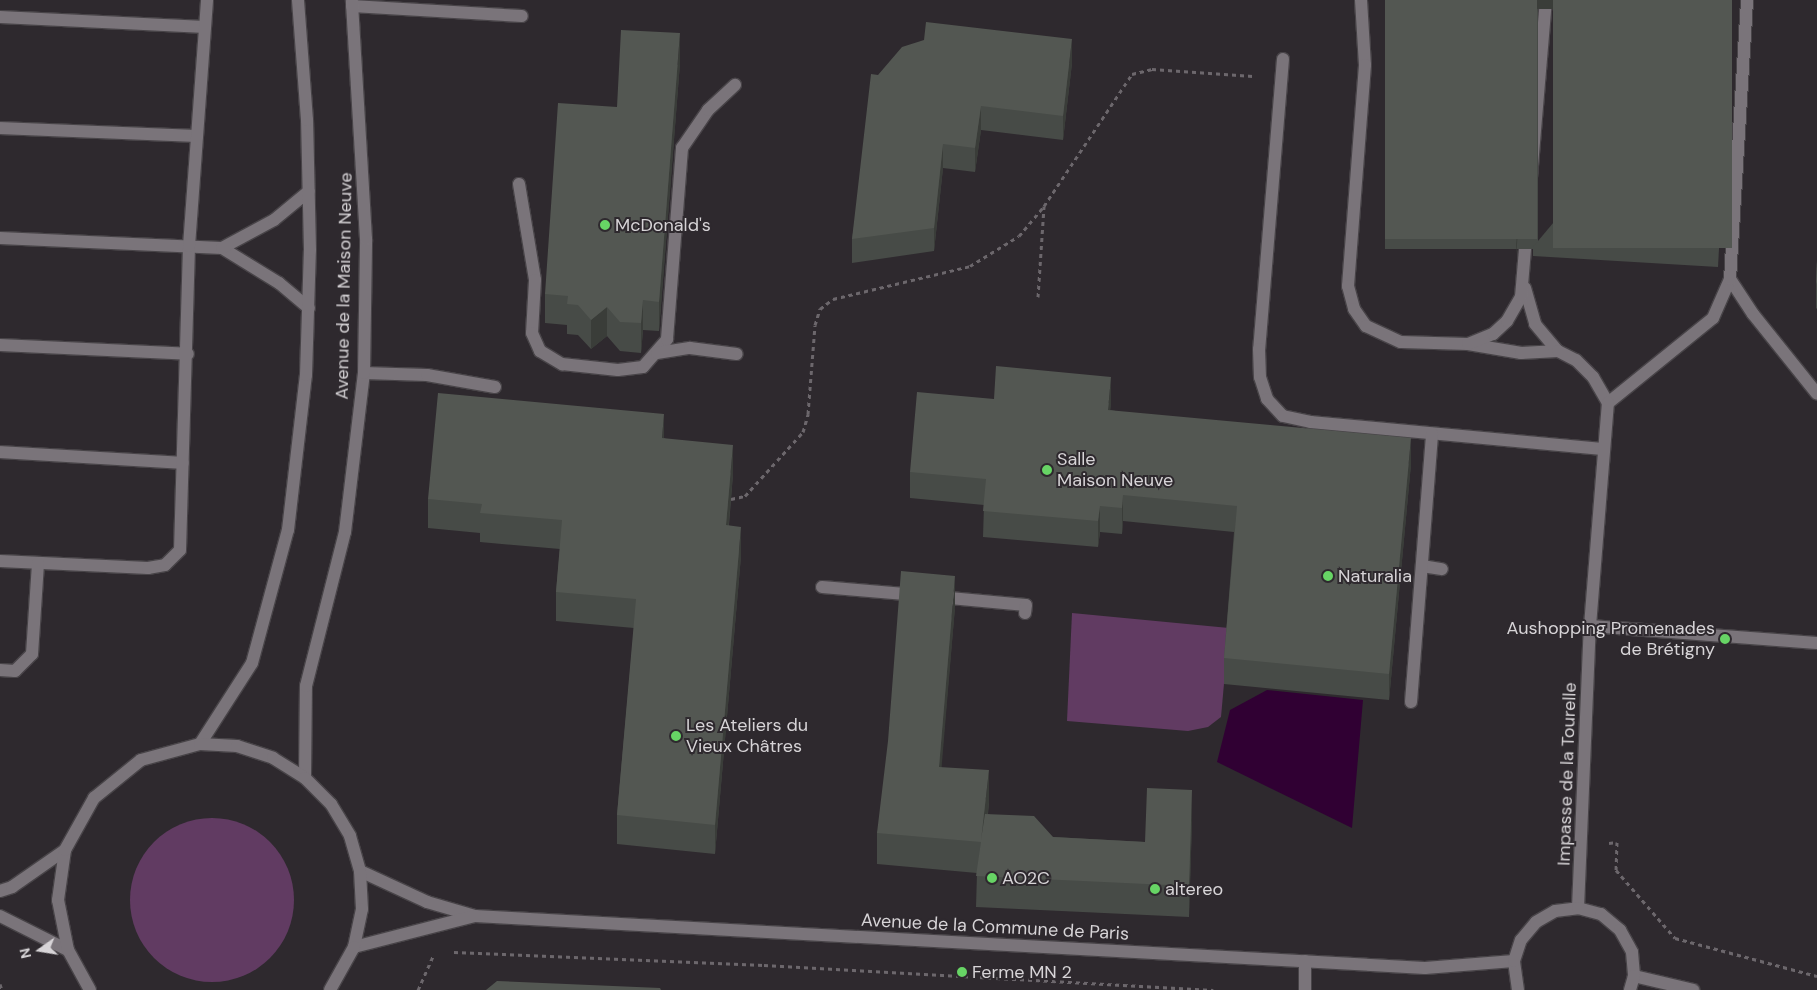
<!DOCTYPE html>
<meta charset="utf-8">
<style>
body{margin:0}
#map{position:relative;width:1817px;height:990px;overflow:hidden;background:#2e292e;font-family:"DM Sans",sans-serif}
div>[style]{position:absolute}
.green>*{inset:0;background:#613b62}
.round{border-radius:50%}
.water>*{inset:0;background:#300033}
.path>*{height:3px;margin-top:-1.5px;transform-origin:0;background:repeating-linear-gradient(90deg,#6c676c 0 4px,transparent 0 8px)}
.roads{filter:drop-shadow(1px 0 #484448) drop-shadow(-1px 0 #484448) drop-shadow(0 1px #484448) drop-shadow(0 -1px #484448)}
.minor>*{height:12px;margin:-6px;padding:0 6px;transform-origin:6px;border-radius:6px;background:#7a747a}
.wall>*{inset:0;background:#474b47;transform-origin:0 0}
.shaded-wall>*{inset:0;background:#3a3d39;transform-origin:0 0}
.building>*{inset:0;background:#535752;transform-origin:0 0}
.dots>*{width:14px;height:14px;translate:-50% -50%;box-sizing:border-box;border:2px solid #2e292e;border-radius:50%}
span{translate:-50% -50%;white-space:nowrap;text-align:center;line-height:1.15;-webkit-text-stroke:4px #2e292e;paint-order:stroke}
.poi-label{font-size:18px;color:#d7d4d7}
.left{translate:0 -50%;text-align:left}
.right{translate:-100% -50%;text-align:right}
.street-label{font-size:18px;color:#d7d4d7}
.north{position:absolute;left:15px;top:925px;width:50px;height:50px;-webkit-text-stroke:4px #2e292e;paint-order:stroke;rotate:257deg;font-size:14px;font-weight:700;line-height:20px;text-align:center;color:#d7d4d7}
.north::after{content:'';display:block;margin:auto;width:18px;height:22px;background:#d7d4d7;clip-path:polygon(50% 0,100% 100%,50% 72%,0 100%)}
</style>
<div id="map">
<div class="green">
<i style="clip-path:polygon(1072px 613px,1229px 628px,1221px 717px,1208px 727px,1188px 731px,1067px 721px)"></i>
<i class="round" style="left:130px;top:818px;width:164px;height:164px"></i>
</div>
<div class="water">
<i style="clip-path:polygon(1267px 690px,1363px 700px,1352px 828px,1217px 762px,1230px 710px)"></i>
</div>
<div class="path">
<i style="left:1038px;top:297px;width:91px;rotate:-86.2deg"></i>
<i style="left:1044px;top:206px;width:159px;rotate:-56.3deg"></i>
<i style="left:1132px;top:74px;width:21px;rotate:-14deg"></i>
<i style="left:1152px;top:69px;width:101px;rotate:4deg"></i>
<i style="left:731px;top:499px;width:14px;rotate:-12deg"></i>
<i style="left:745px;top:496px;width:86px;rotate:-47.8deg"></i>
<i style="left:803px;top:432px;width:19px;rotate:-74deg"></i>
<i style="left:808px;top:414px;width:89px;rotate:-85.5deg"></i>
<i style="left:815px;top:325px;width:17px;rotate:-73deg"></i>
<i style="left:820px;top:309px;width:16px;rotate:-38deg"></i>
<i style="left:833px;top:299px;width:141px;rotate:-13.5deg"></i>
<i style="left:970px;top:266px;width:57px;rotate:-31.5deg"></i>
<i style="left:1019px;top:236px;width:39px;rotate:-50deg"></i>
<i style="left:1609px;top:843px;width:8px;rotate:-7deg"></i>
<i style="left:1617px;top:842px;width:28px;rotate:92deg"></i>
<i style="left:1616px;top:870px;width:90px;rotate:49.1deg"></i>
<i style="left:1675px;top:938px;width:147px;rotate:15deg"></i>
<i style="left:454px;top:952px;width:310px;rotate:2.4deg"></i>
<i style="left:764px;top:965px;width:450px;rotate:3.2deg"></i>
<i style="left:0;top:984px;width:6px;rotate:72deg"></i>
<i style="left:418px;top:990px;width:37px;rotate:-66deg"></i>
</div>
<div class="roads">
<div class="minor">
<i style="left:1361px;top:0;width:65px;rotate:86.5deg"></i>
<i style="left:1365px;top:65px;width:222px;rotate:94.4deg"></i>
<i style="left:1348px;top:286px;width:24px;rotate:75deg"></i>
<i style="left:1354px;top:309px;width:21px;rotate:55deg"></i>
<i style="left:1366px;top:326px;width:38px;rotate:25deg"></i>
<i style="left:1401px;top:342px;width:67px;rotate:1.7deg"></i>
<i style="left:1468px;top:344px;width:54px;rotate:9.6deg"></i>
<i style="left:1521px;top:353px;width:37px;rotate:-3deg"></i>
<i style="left:352px;top:6px;width:170px;rotate:3.4deg"></i>
<i style="left:0;top:17px;width:205px;rotate:2.8deg"></i>
<i style="left:1283px;top:59px;width:291px;rotate:94.7deg"></i>
<i style="left:1259px;top:349px;width:28px;rotate:88deg"></i>
<i style="left:1260px;top:377px;width:23px;rotate:72deg"></i>
<i style="left:1267px;top:399px;width:23px;rotate:47deg"></i>
<i style="left:1283px;top:416px;width:29px;rotate:12deg"></i>
<i style="left:1311px;top:422px;width:292px;rotate:5.3deg"></i>
<i style="left:0;top:128px;width:197px;rotate:2.3deg"></i>
<i style="left:519px;top:184px;width:97px;rotate:80.5deg"></i>
<i style="left:535px;top:280px;width:53px;rotate:93.2deg"></i>
<i style="left:532px;top:333px;width:20px;rotate:66deg"></i>
<i style="left:540px;top:351px;width:26px;rotate:31deg"></i>
<i style="left:562px;top:364px;width:56px;rotate:6.1deg"></i>
<i style="left:618px;top:370px;width:25px;rotate:-7deg"></i>
<i style="left:643px;top:367px;width:37px;rotate:-49deg"></i>
<i style="left:667px;top:339px;width:192px;rotate:-85.5deg"></i>
<i style="left:682px;top:148px;width:46px;rotate:-55.6deg"></i>
<i style="left:708px;top:110px;width:37px;rotate:-43deg"></i>
<i style="left:0;top:238px;width:222px;rotate:2.6deg"></i>
<i style="left:222px;top:248px;width:67px;rotate:31.6deg"></i>
<i style="left:279px;top:283px;width:39px;rotate:40deg"></i>
<i style="left:222px;top:248px;width:59px;rotate:-28.3deg"></i>
<i style="left:274px;top:220px;width:45px;rotate:-39.6deg"></i>
<i style="left:1730px;top:279px;width:42px;rotate:56.7deg"></i>
<i style="left:1753px;top:314px;width:102px;rotate:51.3deg"></i>
<i style="left:1525px;top:288px;width:37px;rotate:74deg"></i>
<i style="left:1535px;top:324px;width:35px;rotate:50deg"></i>
<i style="left:1558px;top:351px;width:20px;rotate:27deg"></i>
<i style="left:1576px;top:360px;width:24px;rotate:45deg"></i>
<i style="left:1593px;top:377px;width:30px;rotate:60deg"></i>
<i style="left:1468px;top:344px;width:27px;rotate:-22deg"></i>
<i style="left:1493px;top:334px;width:19px;rotate:-43deg"></i>
<i style="left:1507px;top:321px;width:28px;rotate:-60deg"></i>
<i style="left:1521px;top:297px;width:298px;rotate:-85.2deg"></i>
<i style="left:0;top:345px;width:188px;rotate:2.7deg"></i>
<i style="left:657px;top:353px;width:33px;rotate:-9deg"></i>
<i style="left:690px;top:348px;width:47px;rotate:7.3deg"></i>
<i style="left:364px;top:373px;width:63px;rotate:1.8deg"></i>
<i style="left:427px;top:375px;width:69px;rotate:10deg"></i>
<i style="left:1608px;top:403px;width:135px;rotate:-39deg"></i>
<i style="left:1713px;top:318px;width:43px;rotate:-66.4deg"></i>
<i style="left:1730px;top:279px;width:280px;rotate:-86.5deg"></i>
<i style="left:0;top:452px;width:183px;rotate:3.4deg"></i>
<i style="left:0;top:561px;width:148px;rotate:2.7deg"></i>
<i style="left:148px;top:568px;width:17px;rotate:-10deg"></i>
<i style="left:165px;top:565px;width:21px;rotate:-45deg"></i>
<i style="left:180px;top:550px;width:304px;rotate:-88.3deg"></i>
<i style="left:189px;top:246px;width:247px;rotate:-85.8deg"></i>
<i style="left:1422px;top:566px;width:20px;rotate:9deg"></i>
<i style="left:822px;top:587px;width:95px;rotate:4.8deg"></i>
<i style="left:939px;top:597px;width:87px;rotate:5.3deg"></i>
<i style="left:1026px;top:605px;width:8px;rotate:97deg"></i>
<i style="left:1590px;top:626px;width:228px;rotate:4.3deg"></i>
<i style="left:0;top:670px;width:15px;rotate:4deg"></i>
<i style="left:15px;top:671px;width:24px;rotate:-45deg"></i>
<i style="left:32px;top:654px;width:91px;rotate:-86.2deg"></i>
<i style="left:1411px;top:702px;width:269px;rotate:-85.5deg"></i>
<i style="left:200px;top:744px;width:96px;rotate:-57.3deg"></i>
<i style="left:252px;top:663px;width:138px;rotate:-74.9deg"></i>
<i style="left:288px;top:530px;width:156px;rotate:-83.4deg"></i>
<i style="left:306px;top:375px;width:125px;rotate:-88.2deg"></i>
<i style="left:310px;top:250px;width:130px;rotate:-91.3deg"></i>
<i style="left:307px;top:120px;width:120px;rotate:-94.3deg"></i>
<i style="left:305px;top:778px;width:92px;rotate:-89.4deg"></i>
<i style="left:306px;top:686px;width:159px;rotate:-75.8deg"></i>
<i style="left:345px;top:532px;width:160px;rotate:-83.2deg"></i>
<i style="left:364px;top:373px;width:134px;rotate:-89.1deg"></i>
<i style="left:366px;top:239px;width:239px;rotate:-93.4deg"></i>
<i style="left:360px;top:871px;width:74px;rotate:24.8deg"></i>
<i style="left:427px;top:902px;width:50px;rotate:16.3deg"></i>
<i style="left:475px;top:916px;width:951px;rotate:3.13deg"></i>
<i style="left:1425px;top:968px;width:89px;rotate:-4.5deg"></i>
<i style="left:0;top:891px;width:13px;rotate:-18deg"></i>
<i style="left:12px;top:887px;width:65px;rotate:-34.9deg"></i>
<i style="left:1578px;top:908px;width:282px;rotate:-87.6deg"></i>
<i style="left:1590px;top:626px;width:224px;rotate:-85.4deg"></i>
<i style="left:0;top:916px;width:76px;rotate:26.6deg"></i>
<i style="left:354px;top:947px;width:125px;rotate:-14.4deg"></i>
<i style="left:1634px;top:976px;width:61px;rotate:13.3deg"></i>
<i style="left:90px;top:990px;width:46px;rotate:-118.8deg"></i>
<i style="left:68px;top:950px;width:51px;rotate:-101.3deg"></i>
<i style="left:58px;top:900px;width:50px;rotate:-82deg"></i>
<i style="left:65px;top:850px;width:60px;rotate:-60.9deg"></i>
<i style="left:94px;top:798px;width:60px;rotate:-39deg"></i>
<i style="left:141px;top:760px;width:61px;rotate:-15.2deg"></i>
<i style="left:200px;top:744px;width:37px;rotate:3deg"></i>
<i style="left:237px;top:746px;width:38px;rotate:18deg"></i>
<i style="left:273px;top:758px;width:38px;rotate:32deg"></i>
<i style="left:305px;top:778px;width:37px;rotate:45deg"></i>
<i style="left:331px;top:804px;width:37px;rotate:59deg"></i>
<i style="left:350px;top:836px;width:36px;rotate:74deg"></i>
<i style="left:360px;top:871px;width:38px;rotate:87deg"></i>
<i style="left:362px;top:909px;width:39px;rotate:102deg"></i>
<i style="left:354px;top:947px;width:49px;rotate:119.2deg"></i>
<i style="left:1305px;top:990px;width:29px;rotate:-90deg"></i>
<i style="left:1518px;top:990px;width:29px;rotate:-98deg"></i>
<i style="left:1514px;top:961px;width:22px;rotate:-72deg"></i>
<i style="left:1521px;top:940px;width:23px;rotate:-50deg"></i>
<i style="left:1536px;top:922px;width:22px;rotate:-30deg"></i>
<i style="left:1555px;top:911px;width:23px;rotate:-7deg"></i>
<i style="left:1578px;top:908px;width:24px;rotate:15deg"></i>
<i style="left:1601px;top:914px;width:25px;rotate:40deg"></i>
<i style="left:1620px;top:930px;width:25px;rotate:61deg"></i>
<i style="left:1632px;top:952px;width:24px;rotate:85deg"></i>
<i style="left:1634px;top:976px;width:15px;rotate:106deg"></i>
</div>
</div>
<div class="wall">
<i style="left:1385px;top:0;width:153px;height:249px"></i>
<i style="clip-path:polygon(1732px 9px,1718px 267px,1533px 256px,1533px 247px)"></i>
<i style="clip-path:polygon(680px 63px,659px 331px,643px 330px,641px 353px,620px 351px,607px 336px,591px 349px,578px 335px,567px 334px,567px 325px,545px 323px,545px 294px,617px 107px)"></i>
<i style="clip-path:polygon(1072px 63px,1063px 140px,981px 130px,975px 172px,943px 168px,934px 251px,852px 263px,852px 239px,878px 75px)"></i>
<i style="clip-path:polygon(1817px 260px,1817px 309px,1816px 308px,1816px 282px)"></i>
<i style="clip-path:polygon(994px 399px,1111px 403px,1110px 410px,1411px 464px,1389px 700px,1224px 684px,1224px 658px,1234px 532px,1123px 521px,1122px 534px,1100px 532px,1098px 547px,983px 537px,984px 505px,910px 498px,910px 472px)"></i>
<i style="clip-path:polygon(664px 438px,733px 474px,729px 525px,741px 556px,715px 854px,617px 844px,617px 815px,634px 628px,556px 621px,556px 592px,560px 549px,480px 542px,480px 533px,428px 528px,428px 499px)"></i>
<i style="clip-path:polygon(955px 607px,941px 767px,989px 802px,988px 814px,1053px 837px,1145px 842px,1192px 821px,1189px 917px,976px 907px,977px 873px,877px 864px,877px 833px)"></i>
</div>
<div class="shaded-wall">
<i style="clip-path:polygon(1537px 0,1538px 0,1516px 255px,1516px 246px)"></i>
<i style="left:1732px;top:0;width:9px;height:258px;rotate:90deg"></i>
<i style="clip-path:polygon(680px 33px,680px 63px,659px 331px,659px 302px)"></i>
<i style="clip-path:polygon(1072px 39px,1072px 63px,1063px 140px,1063px 116px)"></i>
<i style="clip-path:polygon(981px 106px,981px 130px,975px 172px,975px 148px)"></i>
<i style="clip-path:polygon(943px 144px,943px 168px,934px 251px,934px 228px)"></i>
<i style="clip-path:polygon(643px 300px,643px 330px,641px 353px,641px 323px)"></i>
<i style="clip-path:polygon(607px 307px,607px 336px,591px 349px,591px 320px)"></i>
<i style="clip-path:polygon(1111px 377px,1111px 403px,1108px 436px,1108px 410px)"></i>
<i style="clip-path:polygon(664px 414px,664px 443px,662px 438px)"></i>
<i style="clip-path:polygon(1411px 438px,1411px 464px,1389px 700px,1389px 674px)"></i>
<i style="clip-path:polygon(733px 445px,733px 474px,726px 554px,726px 525px)"></i>
<i style="clip-path:polygon(1123px 495px,1123px 521px,1122px 534px,1122px 508px)"></i>
<i style="clip-path:polygon(1100px 506px,1100px 532px,1098px 547px,1098px 521px)"></i>
<i style="clip-path:polygon(741px 527px,741px 556px,715px 854px,715px 825px)"></i>
<i style="clip-path:polygon(955px 576px,955px 607px,939px 798px,939px 767px)"></i>
<i style="clip-path:polygon(989px 770px,989px 802px,981px 871px,981px 840px)"></i>
<i style="clip-path:polygon(1192px 790px,1192px 821px,1189px 917px,1189px 886px)"></i>
</div>
<div class="building">
<i style="left:1385px;top:0;width:152px;height:239px"></i>
<i style="left:1553px;top:0;width:179px;height:248px"></i>
<i style="clip-path:polygon(926px 22px,1072px 39px,1063px 116px,981px 106px,975px 148px,943px 144px,934px 228px,852px 239px,871px 74px,878px 75px,902px 47px,924px 40px)"></i>
<i style="clip-path:polygon(621px 30px,680px 33px,659px 302px,643px 300px,641px 323px,620px 322px,607px 307px,591px 320px,578px 305px,567px 304px,568px 296px,545px 294px,558px 103px,617px 107px)"></i>
<i style="clip-path:polygon(1817px 260px,1817px 284px,1816px 282px)"></i>
<i style="clip-path:polygon(996px 366px,1111px 377px,1108px 410px,1411px 438px,1389px 674px,1224px 658px,1237px 506px,1123px 495px,1122px 508px,1100px 506px,1098px 521px,983px 511px,986px 479px,910px 472px,917px 392px,994px 399px)"></i>
<i style="clip-path:polygon(438px 393px,664px 414px,662px 438px,733px 445px,726px 525px,741px 527px,715px 825px,617px 815px,636px 599px,556px 592px,562px 520px,480px 513px,482px 504px,428px 499px)"></i>
<i style="clip-path:polygon(901px 571px,955px 576px,939px 767px,989px 770px,981px 840px,985px 814px,1034px 816px,1053px 837px,1145px 842px,1147px 788px,1192px 790px,1189px 886px,976px 876px,981px 842px,877px 833px,888px 741px)"></i>
<i style="clip-path:polygon(497px 981px,660px 988px,661px 990px,486px 990px)"></i>
</div>
<div class="dots">
<i style="left:605px;top:225px;background:#67d465"></i>
<i style="left:1047px;top:470px;background:#67d465"></i>
<i style="left:1328px;top:576px;background:#67d465"></i>
<i style="left:1725px;top:639px;background:#67d465"></i>
<i style="left:676px;top:736px;background:#67d465"></i>
<i style="left:992px;top:878px;background:#67d465"></i>
<i style="left:1155px;top:889px;background:#67d465"></i>
<i style="left:962px;top:972px;background:#67d465"></i>
</div>
<div class="poi-label">
<span class="left" style="left:615px;top:225px">McDonald's</span>
<span class="left" style="left:1057px;top:470px">Salle<br>Maison Neuve</span>
<span class="left" style="left:1338px;top:576px">Naturalia</span>
<span class="right" style="left:1715px;top:639px">Aushopping Promenades<br>de Brétigny</span>
<span class="left" style="left:686px;top:736px">Les Ateliers du<br>Vieux Châtres</span>
<span class="left" style="left:1002px;top:878px">AO2C</span>
<span class="left" style="left:1165px;top:889px">altereo</span>
<span class="left" style="left:972px;top:972px">Ferme MN 2</span>
</div>
<div class="street-label">
<span style="left:344px;top:286px;rotate:-89deg">Avenue de la Maison Neuve</span>
<span style="left:1567px;top:774px;rotate:-88deg">Impasse de la Tourelle</span>
<span style="left:995px;top:927px;rotate:3deg">Avenue de la Commune de Paris</span>
</div>
<div class="north">N</div>
</div>
